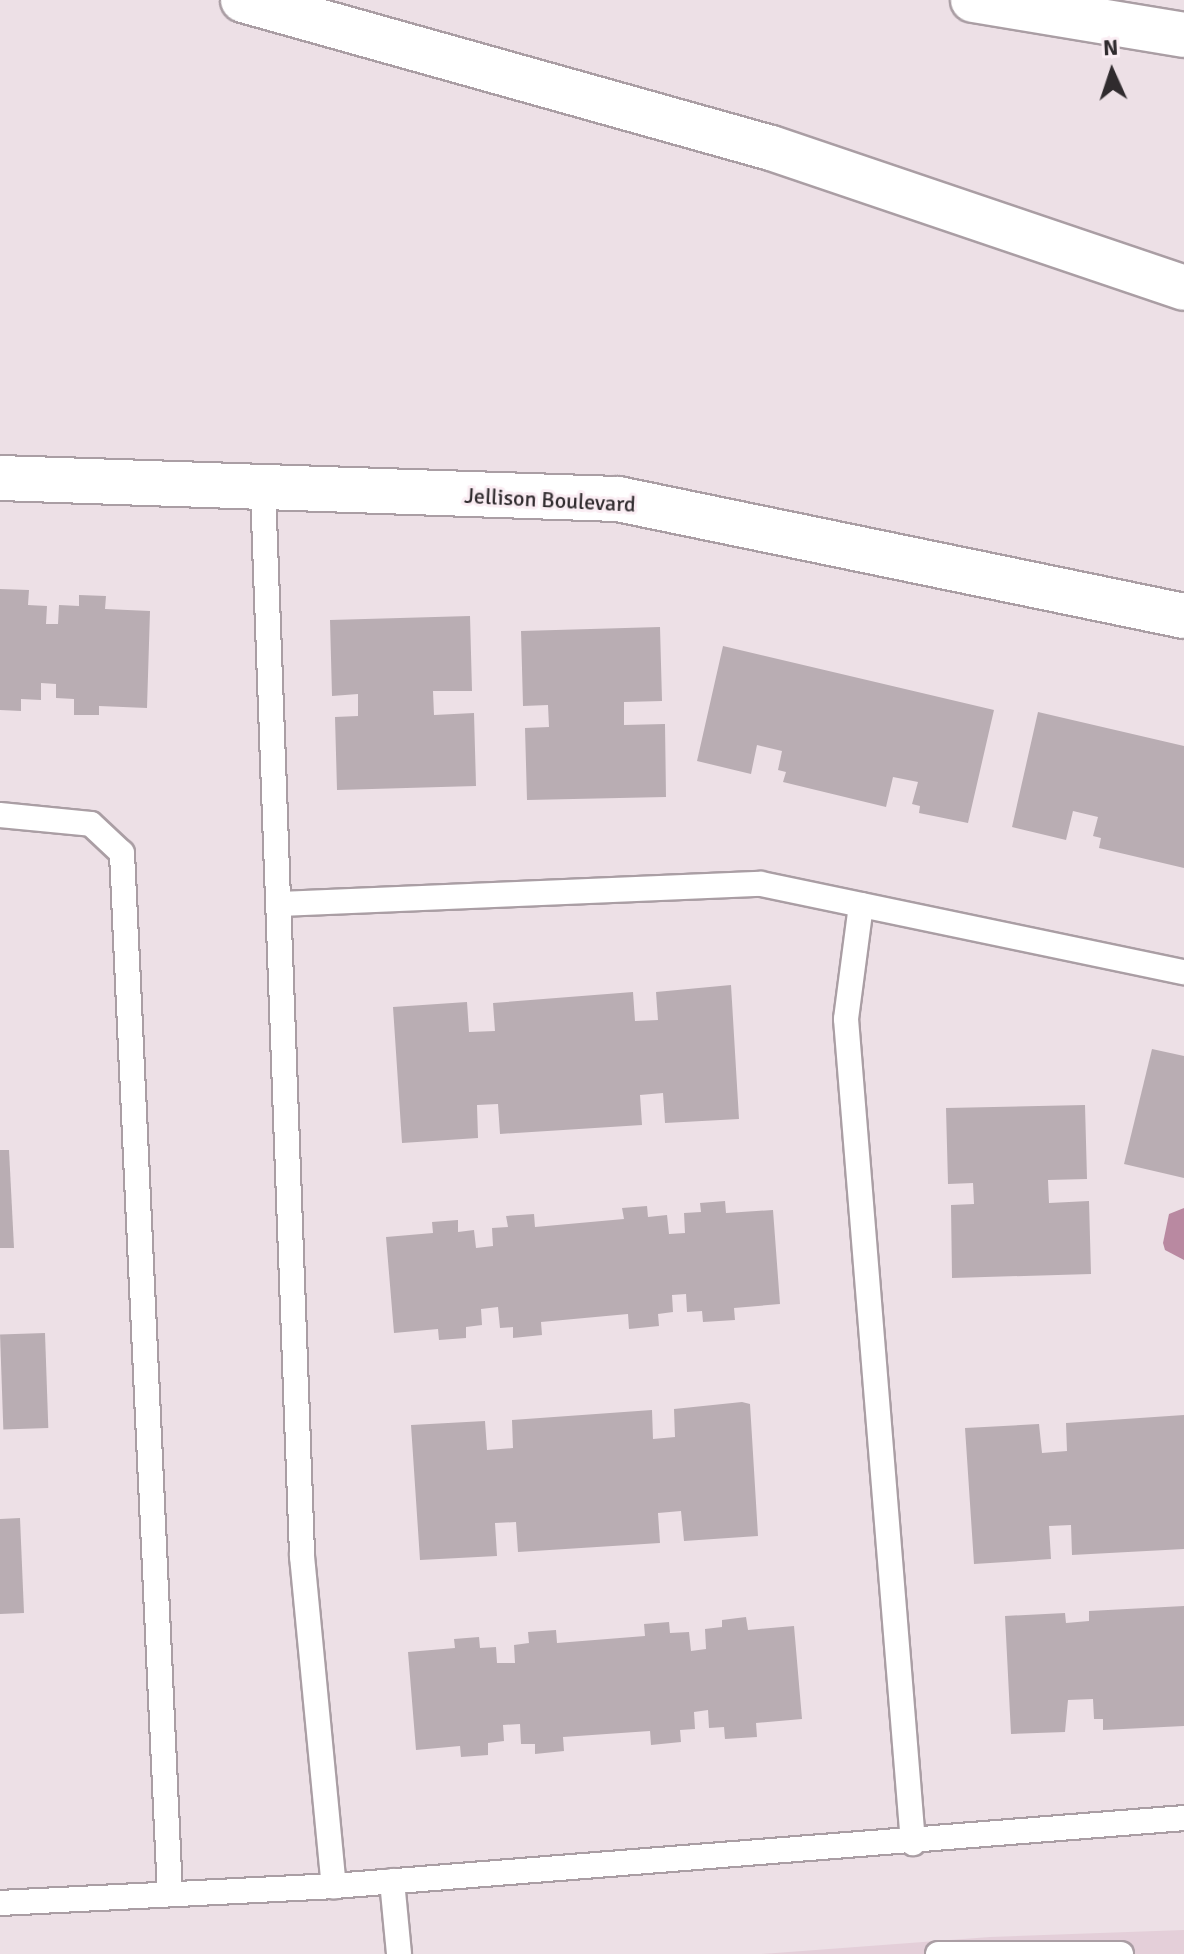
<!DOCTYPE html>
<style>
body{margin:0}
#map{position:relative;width:1184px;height:1954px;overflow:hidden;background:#ede0e6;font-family:Signika,sans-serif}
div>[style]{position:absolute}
.built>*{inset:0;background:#e4cfd9}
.water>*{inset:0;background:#b989a1}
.building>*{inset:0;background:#b9adb3;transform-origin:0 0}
.roads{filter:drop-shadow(2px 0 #aa9ea4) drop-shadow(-2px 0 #aa9ea4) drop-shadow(0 2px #aa9ea4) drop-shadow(0 -2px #aa9ea4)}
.service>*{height:24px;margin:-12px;padding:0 12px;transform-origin:12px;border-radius:12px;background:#fff}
.minor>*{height:44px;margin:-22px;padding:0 22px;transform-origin:22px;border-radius:22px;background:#fff}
.motorway>*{height:44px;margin:-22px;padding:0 22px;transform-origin:22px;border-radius:22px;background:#fff}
span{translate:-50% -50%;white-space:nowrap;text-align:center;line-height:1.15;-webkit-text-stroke:6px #faedf3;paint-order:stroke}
.street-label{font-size:22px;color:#302b2e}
.north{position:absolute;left:1072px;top:32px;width:80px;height:80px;-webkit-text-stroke:6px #faedf3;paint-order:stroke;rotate:357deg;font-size:22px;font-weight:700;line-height:32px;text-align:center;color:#302b2e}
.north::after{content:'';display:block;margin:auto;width:28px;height:36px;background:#302b2e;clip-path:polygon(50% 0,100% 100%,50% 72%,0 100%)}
</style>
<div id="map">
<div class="built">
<i style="clip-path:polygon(1184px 1930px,1184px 1954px,761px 1954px,990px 1937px)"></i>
</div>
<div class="water">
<i style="clip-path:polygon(1184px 1208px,1184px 1260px,1165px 1250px,1163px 1243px,1169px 1214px)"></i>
</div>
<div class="building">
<i style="clip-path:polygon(0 589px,29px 590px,28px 605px,47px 606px,46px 624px,58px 624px,59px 605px,79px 606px,79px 595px,106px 596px,105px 609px,150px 611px,147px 708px,99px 706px,99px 715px,74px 715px,74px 699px,56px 698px,56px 684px,41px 683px,41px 700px,21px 699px,21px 711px,0 710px)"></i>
<i style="clip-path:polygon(470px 616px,472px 691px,433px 691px,434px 715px,474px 713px,476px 786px,337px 790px,335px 717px,358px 716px,358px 694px,332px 696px,330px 620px)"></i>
<i style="clip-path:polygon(660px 627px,662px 701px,624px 702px,624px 725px,665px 724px,666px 797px,527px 800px,525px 728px,549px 727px,548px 705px,523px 706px,521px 631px)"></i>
<i style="clip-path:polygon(723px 646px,994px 710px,968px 823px,919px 813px,920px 806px,912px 804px,918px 782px,893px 777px,886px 807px,783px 782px,786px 772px,778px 770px,782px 751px,757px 745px,751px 774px,697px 761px)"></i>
<i style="clip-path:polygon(1038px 712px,1184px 746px,1184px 868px,1099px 848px,1101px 838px,1093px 836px,1098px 817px,1073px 811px,1066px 840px,1012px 827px)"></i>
<i style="clip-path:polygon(731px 985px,739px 1119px,665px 1123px,663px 1093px,640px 1095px,642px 1125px,500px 1134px,498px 1104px,477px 1105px,478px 1138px,402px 1143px,393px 1007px,467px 1002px,469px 1032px,495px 1031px,493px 1003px,633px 992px,635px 1021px,658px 1020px,656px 992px)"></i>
<i style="clip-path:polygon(1152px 1049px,1184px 1056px,1184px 1178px,1124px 1164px)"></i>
<i style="clip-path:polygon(1085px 1105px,1087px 1179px,1048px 1180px,1049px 1203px,1089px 1201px,1091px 1274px,952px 1278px,951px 1205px,974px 1204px,973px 1183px,948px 1184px,946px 1108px)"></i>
<i style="clip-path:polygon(0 1150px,9px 1150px,14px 1248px,0 1248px)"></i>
<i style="clip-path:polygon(725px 1201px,726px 1213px,773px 1210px,780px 1304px,734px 1308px,735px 1320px,703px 1322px,702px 1311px,687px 1312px,686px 1294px,672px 1295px,673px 1312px,658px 1314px,659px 1326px,629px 1329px,628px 1314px,541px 1322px,542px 1335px,513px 1338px,513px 1327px,500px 1328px,498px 1307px,481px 1309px,482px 1325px,466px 1327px,466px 1338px,439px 1340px,438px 1329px,394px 1333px,386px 1237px,433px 1233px,432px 1222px,458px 1220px,458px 1232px,474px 1230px,476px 1248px,493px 1246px,492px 1228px,508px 1227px,506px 1216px,534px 1214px,535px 1227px,624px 1219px,622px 1208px,647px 1206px,648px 1217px,667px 1215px,669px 1234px,685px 1233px,684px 1213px,701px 1212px,700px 1203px)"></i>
<i style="left:45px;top:1333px;width:95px;height:45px;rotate:88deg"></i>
<i style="clip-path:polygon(742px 1402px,750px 1404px,758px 1536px,684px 1541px,681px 1511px,658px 1513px,660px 1543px,518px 1552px,516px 1522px,495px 1523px,497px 1556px,420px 1560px,411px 1425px,485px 1421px,487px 1450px,513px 1448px,512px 1420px,652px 1410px,653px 1439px,675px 1437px,674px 1409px)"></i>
<i style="clip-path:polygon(1184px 1415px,1184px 1549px,1072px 1555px,1071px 1525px,1049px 1526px,1051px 1559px,974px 1564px,965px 1428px,1039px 1424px,1042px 1453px,1067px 1451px,1066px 1423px)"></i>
<i style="clip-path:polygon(20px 1518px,24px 1613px,0 1614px,0 1519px)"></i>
<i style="clip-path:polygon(1184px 1606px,1184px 1726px,1103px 1730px,1103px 1719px,1094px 1719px,1093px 1699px,1068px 1700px,1065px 1732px,1011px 1734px,1005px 1616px,1065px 1613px,1066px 1623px,1089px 1621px,1089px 1611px)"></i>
<i style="clip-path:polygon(746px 1617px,748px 1630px,794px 1626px,802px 1719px,756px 1723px,757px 1737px,725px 1739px,724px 1727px,709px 1728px,708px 1710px,694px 1712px,695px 1729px,680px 1730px,681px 1742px,651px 1745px,650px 1731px,563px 1737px,564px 1751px,535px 1754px,535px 1744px,521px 1744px,520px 1724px,503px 1725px,504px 1741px,488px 1743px,488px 1755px,461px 1757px,460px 1746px,416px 1750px,408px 1652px,455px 1648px,454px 1639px,479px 1637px,480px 1648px,496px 1647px,497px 1663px,515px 1663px,514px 1645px,529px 1643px,528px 1632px,556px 1630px,557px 1643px,645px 1636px,644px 1624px,669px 1622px,670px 1633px,689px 1632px,691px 1651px,706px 1649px,705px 1629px,722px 1627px,722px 1620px)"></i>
</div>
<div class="roads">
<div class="service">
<i style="left:263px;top:490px;width:1067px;rotate:87.9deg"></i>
<i style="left:302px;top:1556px;width:332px;rotate:84.5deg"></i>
<i style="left:0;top:815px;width:91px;rotate:5.6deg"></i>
<i style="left:91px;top:824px;width:42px;rotate:43.1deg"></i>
<i style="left:122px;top:853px;width:1042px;rotate:87.36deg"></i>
<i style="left:280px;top:904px;width:481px;rotate:-2.4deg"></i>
<i style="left:761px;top:884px;width:432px;rotate:11.8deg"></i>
<i style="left:861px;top:905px;width:115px;rotate:97.5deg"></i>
<i style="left:846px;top:1019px;width:827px;rotate:85.35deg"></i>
<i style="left:392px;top:1881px;width:73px;rotate:84.5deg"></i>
<i style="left:0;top:1903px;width:334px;rotate:-2.9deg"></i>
<i style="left:334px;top:1886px;width:853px;rotate:-4.57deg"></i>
<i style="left:938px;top:1954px;width:183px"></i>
</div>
<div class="minor">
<i style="left:0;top:478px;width:618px;rotate:1.95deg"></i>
<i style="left:618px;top:499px;width:578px;rotate:11.68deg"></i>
</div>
<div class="motorway">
<i style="left:243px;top:0;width:548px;rotate:15.66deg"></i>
<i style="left:771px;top:148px;width:436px;rotate:18.7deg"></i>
<i style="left:973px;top:0;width:214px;rotate:9.4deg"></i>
</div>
</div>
<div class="street-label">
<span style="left:550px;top:500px;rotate:3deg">Jellison Boulevard</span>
</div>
<div class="north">N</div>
</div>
